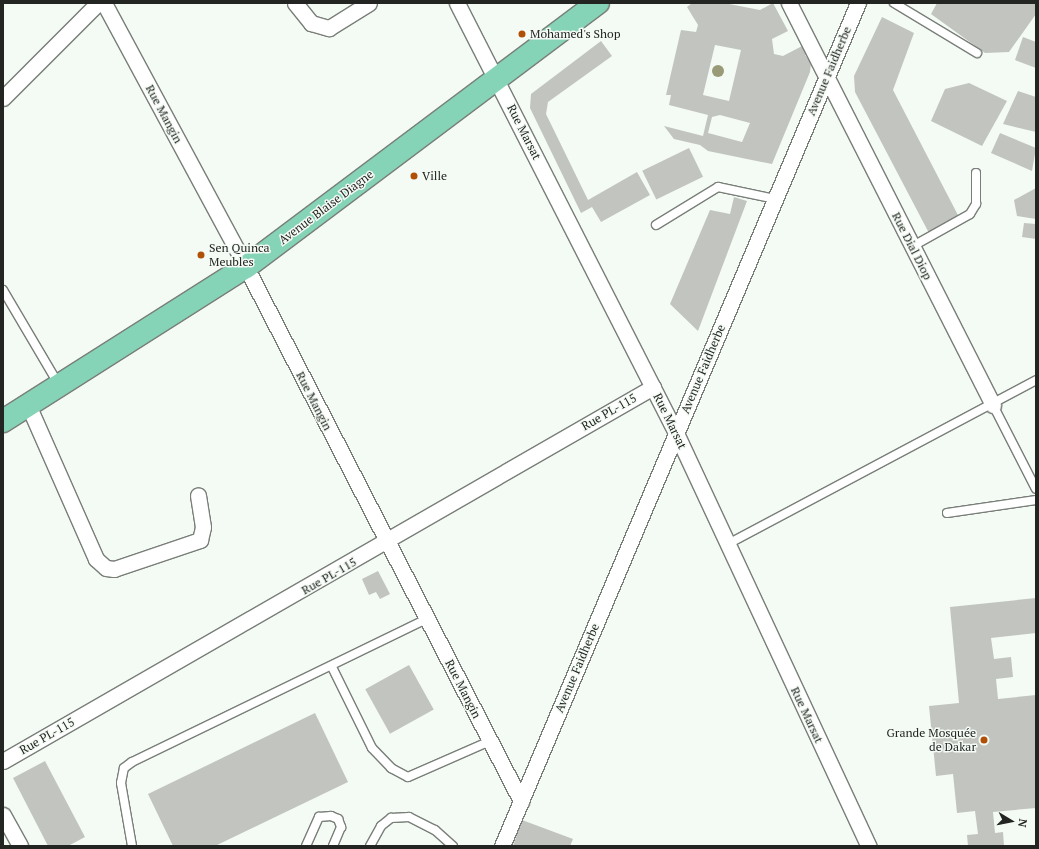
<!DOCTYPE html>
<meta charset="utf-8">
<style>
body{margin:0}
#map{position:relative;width:1039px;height:849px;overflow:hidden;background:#f4faf4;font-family:"PT Serif",serif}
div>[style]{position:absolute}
.building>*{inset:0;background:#c2c5bf;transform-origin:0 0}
.roads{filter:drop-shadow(1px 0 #797e79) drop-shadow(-1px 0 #797e79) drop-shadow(0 1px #797e79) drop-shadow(0 -1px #797e79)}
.lane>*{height:8px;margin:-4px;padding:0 4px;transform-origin:4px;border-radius:4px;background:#fff}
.street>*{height:15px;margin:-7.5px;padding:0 7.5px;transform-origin:7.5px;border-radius:7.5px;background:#fff}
.primary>*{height:22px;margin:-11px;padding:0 11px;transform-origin:11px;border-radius:11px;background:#86d4b8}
.trees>*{width:12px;height:12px;margin:-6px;border-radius:50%;background:#999a77}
.dots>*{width:11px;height:11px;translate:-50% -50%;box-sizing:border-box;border:2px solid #f4faf4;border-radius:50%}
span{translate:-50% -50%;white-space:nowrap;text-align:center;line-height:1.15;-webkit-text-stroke:3px #f4faf4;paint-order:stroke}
.poi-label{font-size:12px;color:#232523}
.left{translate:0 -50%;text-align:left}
.right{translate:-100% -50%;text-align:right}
.street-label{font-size:12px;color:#232523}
.frame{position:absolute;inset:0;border:4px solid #232523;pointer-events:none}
.north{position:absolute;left:991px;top:801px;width:40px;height:40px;-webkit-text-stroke:3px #f4faf4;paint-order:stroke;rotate:100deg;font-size:11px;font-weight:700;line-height:16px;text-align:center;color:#232523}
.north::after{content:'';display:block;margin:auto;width:14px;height:18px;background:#232523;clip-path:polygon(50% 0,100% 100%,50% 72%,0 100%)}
</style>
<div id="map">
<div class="building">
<i style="clip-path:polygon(evenodd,692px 3px,724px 3px,760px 10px,773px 3px,788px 31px,772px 39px,774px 54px,783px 56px,804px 45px,810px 54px,805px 55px,811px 63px,810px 72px,772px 164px,708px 151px,700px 145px,674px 139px,664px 126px,703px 136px,708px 115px,669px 105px,671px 95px,666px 95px,681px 30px,696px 32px,698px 25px,687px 7px,692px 3px,715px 45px,741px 50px,729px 101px,703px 95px,715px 45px,692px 3px,720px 115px,750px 123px,742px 142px,708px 133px,712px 117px,720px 115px)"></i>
<i style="clip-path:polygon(937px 3px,1036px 3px,1036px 14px,1009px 52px,985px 53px,931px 14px)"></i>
<i style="clip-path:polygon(882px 17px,914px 33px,893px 90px,960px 219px,930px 235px,855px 92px,854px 76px)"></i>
<i style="clip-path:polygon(1023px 37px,1036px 42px,1036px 68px,1015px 60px)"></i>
<i style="clip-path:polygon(601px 41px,612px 56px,548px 102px,546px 114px,588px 200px,637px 172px,650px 195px,601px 222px,592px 207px,581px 213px,530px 108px,531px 94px)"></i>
<i style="clip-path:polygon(969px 83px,1007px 101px,982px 146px,931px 121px,945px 89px)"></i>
<i style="clip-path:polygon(1018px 91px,1036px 97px,1036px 132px,1003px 124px)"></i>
<i style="clip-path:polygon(1000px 133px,1036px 148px,1032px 171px,991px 153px)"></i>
<i style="left:689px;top:148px;width:32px;height:52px;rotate:64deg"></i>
<i style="clip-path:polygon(1036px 188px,1036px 219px,1017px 216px,1014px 200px)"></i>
<i style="clip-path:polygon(734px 197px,747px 201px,698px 331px,670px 304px,710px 210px,730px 214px)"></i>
<i style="clip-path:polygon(1024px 223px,1036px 224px,1036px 239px,1022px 237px)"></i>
<i style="clip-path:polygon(378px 571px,390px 594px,380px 599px,376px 592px,369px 595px,362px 579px)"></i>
<i style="clip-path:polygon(1036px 598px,1036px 633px,991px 638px,994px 659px,1011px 657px,1013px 677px,996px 679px,998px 699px,1036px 695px,1036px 808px,993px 812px,995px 833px,1003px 832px,1004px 846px,968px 846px,967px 835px,978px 834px,975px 811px,957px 813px,953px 774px,936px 776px,929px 706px,959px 703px,950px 607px)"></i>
<i style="left:409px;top:665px;width:51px;height:50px;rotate:61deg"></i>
<i style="clip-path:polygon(315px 713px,348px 782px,215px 846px,173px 846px,148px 794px)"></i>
<i style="clip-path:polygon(45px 761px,85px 837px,68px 846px,48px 846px,13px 778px)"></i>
<i style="clip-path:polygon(522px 820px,573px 839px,570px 846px,513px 846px)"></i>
</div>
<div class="roads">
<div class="lane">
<i style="left:894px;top:3px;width:97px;rotate:31.1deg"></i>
<i style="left:656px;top:225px;width:73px;rotate:-31.5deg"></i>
<i style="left:718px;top:187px;width:58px;rotate:11.9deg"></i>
<i style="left:913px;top:246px;width:65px;rotate:-29.3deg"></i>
<i style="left:970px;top:214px;width:12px;rotate:-59deg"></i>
<i style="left:976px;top:204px;width:31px;rotate:-90deg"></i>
<i style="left:3px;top:290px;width:110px;rotate:59.5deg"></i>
<i style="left:993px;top:405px;width:94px;rotate:62.9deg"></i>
<i style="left:947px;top:513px;width:90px;rotate:-8.3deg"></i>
<i style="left:726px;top:545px;width:351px;rotate:-28deg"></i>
<i style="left:332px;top:667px;width:90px;rotate:63.7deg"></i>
<i style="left:372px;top:748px;width:28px;rotate:46deg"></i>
<i style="left:391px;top:768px;width:19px;rotate:28deg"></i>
<i style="left:408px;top:777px;width:90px;rotate:-23.7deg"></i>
<i style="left:132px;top:846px;width:64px;rotate:-99.9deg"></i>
<i style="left:121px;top:783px;width:15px;rotate:-79deg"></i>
<i style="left:124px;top:768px;width:10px;rotate:-37deg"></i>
<i style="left:132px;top:762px;width:328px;rotate:-25.9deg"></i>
<i style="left:306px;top:846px;width:32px;rotate:-66deg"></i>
<i style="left:319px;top:817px;width:12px;rotate:-5deg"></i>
<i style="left:331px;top:816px;width:8px;rotate:23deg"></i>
<i style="left:338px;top:819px;width:9px;rotate:69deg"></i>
<i style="left:341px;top:827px;width:21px;rotate:113deg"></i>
<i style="left:370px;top:846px;width:23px;rotate:-61deg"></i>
<i style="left:381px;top:826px;width:13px;rotate:-39deg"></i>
<i style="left:391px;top:818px;width:18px;rotate:-3deg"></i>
<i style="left:409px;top:817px;width:29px;rotate:27deg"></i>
<i style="left:435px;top:830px;width:24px;rotate:42deg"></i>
</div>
<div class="street">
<i style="left:104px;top:3px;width:300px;rotate:61.7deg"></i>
<i style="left:246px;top:267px;width:601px;rotate:62.75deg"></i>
<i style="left:295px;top:3px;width:26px;rotate:51deg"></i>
<i style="left:311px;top:23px;width:19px;rotate:16deg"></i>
<i style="left:329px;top:28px;width:47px;rotate:-32deg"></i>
<i style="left:457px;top:3px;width:483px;rotate:63deg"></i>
<i style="left:676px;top:433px;width:456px;rotate:65deg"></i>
<i style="left:789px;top:3px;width:451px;rotate:63.1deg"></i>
<i style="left:3px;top:98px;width:134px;rotate:-45deg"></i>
<i style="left:29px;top:407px;width:166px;rotate:66.2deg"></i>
<i style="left:96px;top:559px;width:13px;rotate:42deg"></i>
<i style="left:106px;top:568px;width:8px;rotate:7deg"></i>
<i style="left:114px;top:569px;width:91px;rotate:-18.6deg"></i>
<i style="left:200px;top:540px;width:13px;rotate:-77deg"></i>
<i style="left:203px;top:527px;width:32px;rotate:-99deg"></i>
<i style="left:3px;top:761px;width:750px;rotate:-29.92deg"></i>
<i style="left:3px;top:815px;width:35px;rotate:61deg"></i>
<i style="left:502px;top:846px;width:915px;rotate:-67.11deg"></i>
</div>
<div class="primary">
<i style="left:3px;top:421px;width:288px;rotate:-32.4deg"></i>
<i style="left:246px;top:267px;width:440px;rotate:-36.9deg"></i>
</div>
</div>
<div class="trees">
<i style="left:718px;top:71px"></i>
</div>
<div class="dots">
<i style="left:522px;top:34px;background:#b05007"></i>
<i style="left:414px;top:176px;background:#b05007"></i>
<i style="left:201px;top:255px;background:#b05007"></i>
<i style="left:984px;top:740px;background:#b05007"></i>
</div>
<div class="poi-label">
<span class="left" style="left:530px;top:34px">Mohamed's Shop</span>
<span class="left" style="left:422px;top:176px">Ville</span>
<span class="left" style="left:209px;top:255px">Sen Quinca<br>Meubles</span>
<span class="right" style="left:976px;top:740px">Grande Mosquée<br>de Dakar</span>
</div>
<div class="street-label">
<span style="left:829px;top:71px;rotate:-67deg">Avenue Faidherbe</span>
<span style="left:164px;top:114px;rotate:62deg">Rue Mangin</span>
<span style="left:524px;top:132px;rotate:63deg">Rue Marsat</span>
<span style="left:326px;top:207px;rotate:-37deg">Avenue Blaise Diagne</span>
<span style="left:912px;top:246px;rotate:63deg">Rue Dial Diop</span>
<span style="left:703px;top:369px;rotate:-67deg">Avenue Faidherbe</span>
<span style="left:314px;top:401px;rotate:63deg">Rue Mangin</span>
<span style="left:609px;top:412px;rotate:-30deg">Rue PL-115</span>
<span style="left:670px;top:421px;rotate:64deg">Rue Marsat</span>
<span style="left:329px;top:576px;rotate:-30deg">Rue PL-115</span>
<span style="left:577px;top:668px;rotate:-67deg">Avenue Faidherbe</span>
<span style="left:463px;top:689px;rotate:63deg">Rue Mangin</span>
<span style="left:807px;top:715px;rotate:65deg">Rue Marsat</span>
<span style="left:47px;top:736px;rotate:-30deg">Rue PL-115</span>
</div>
<div class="frame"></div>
<div class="north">N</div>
</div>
